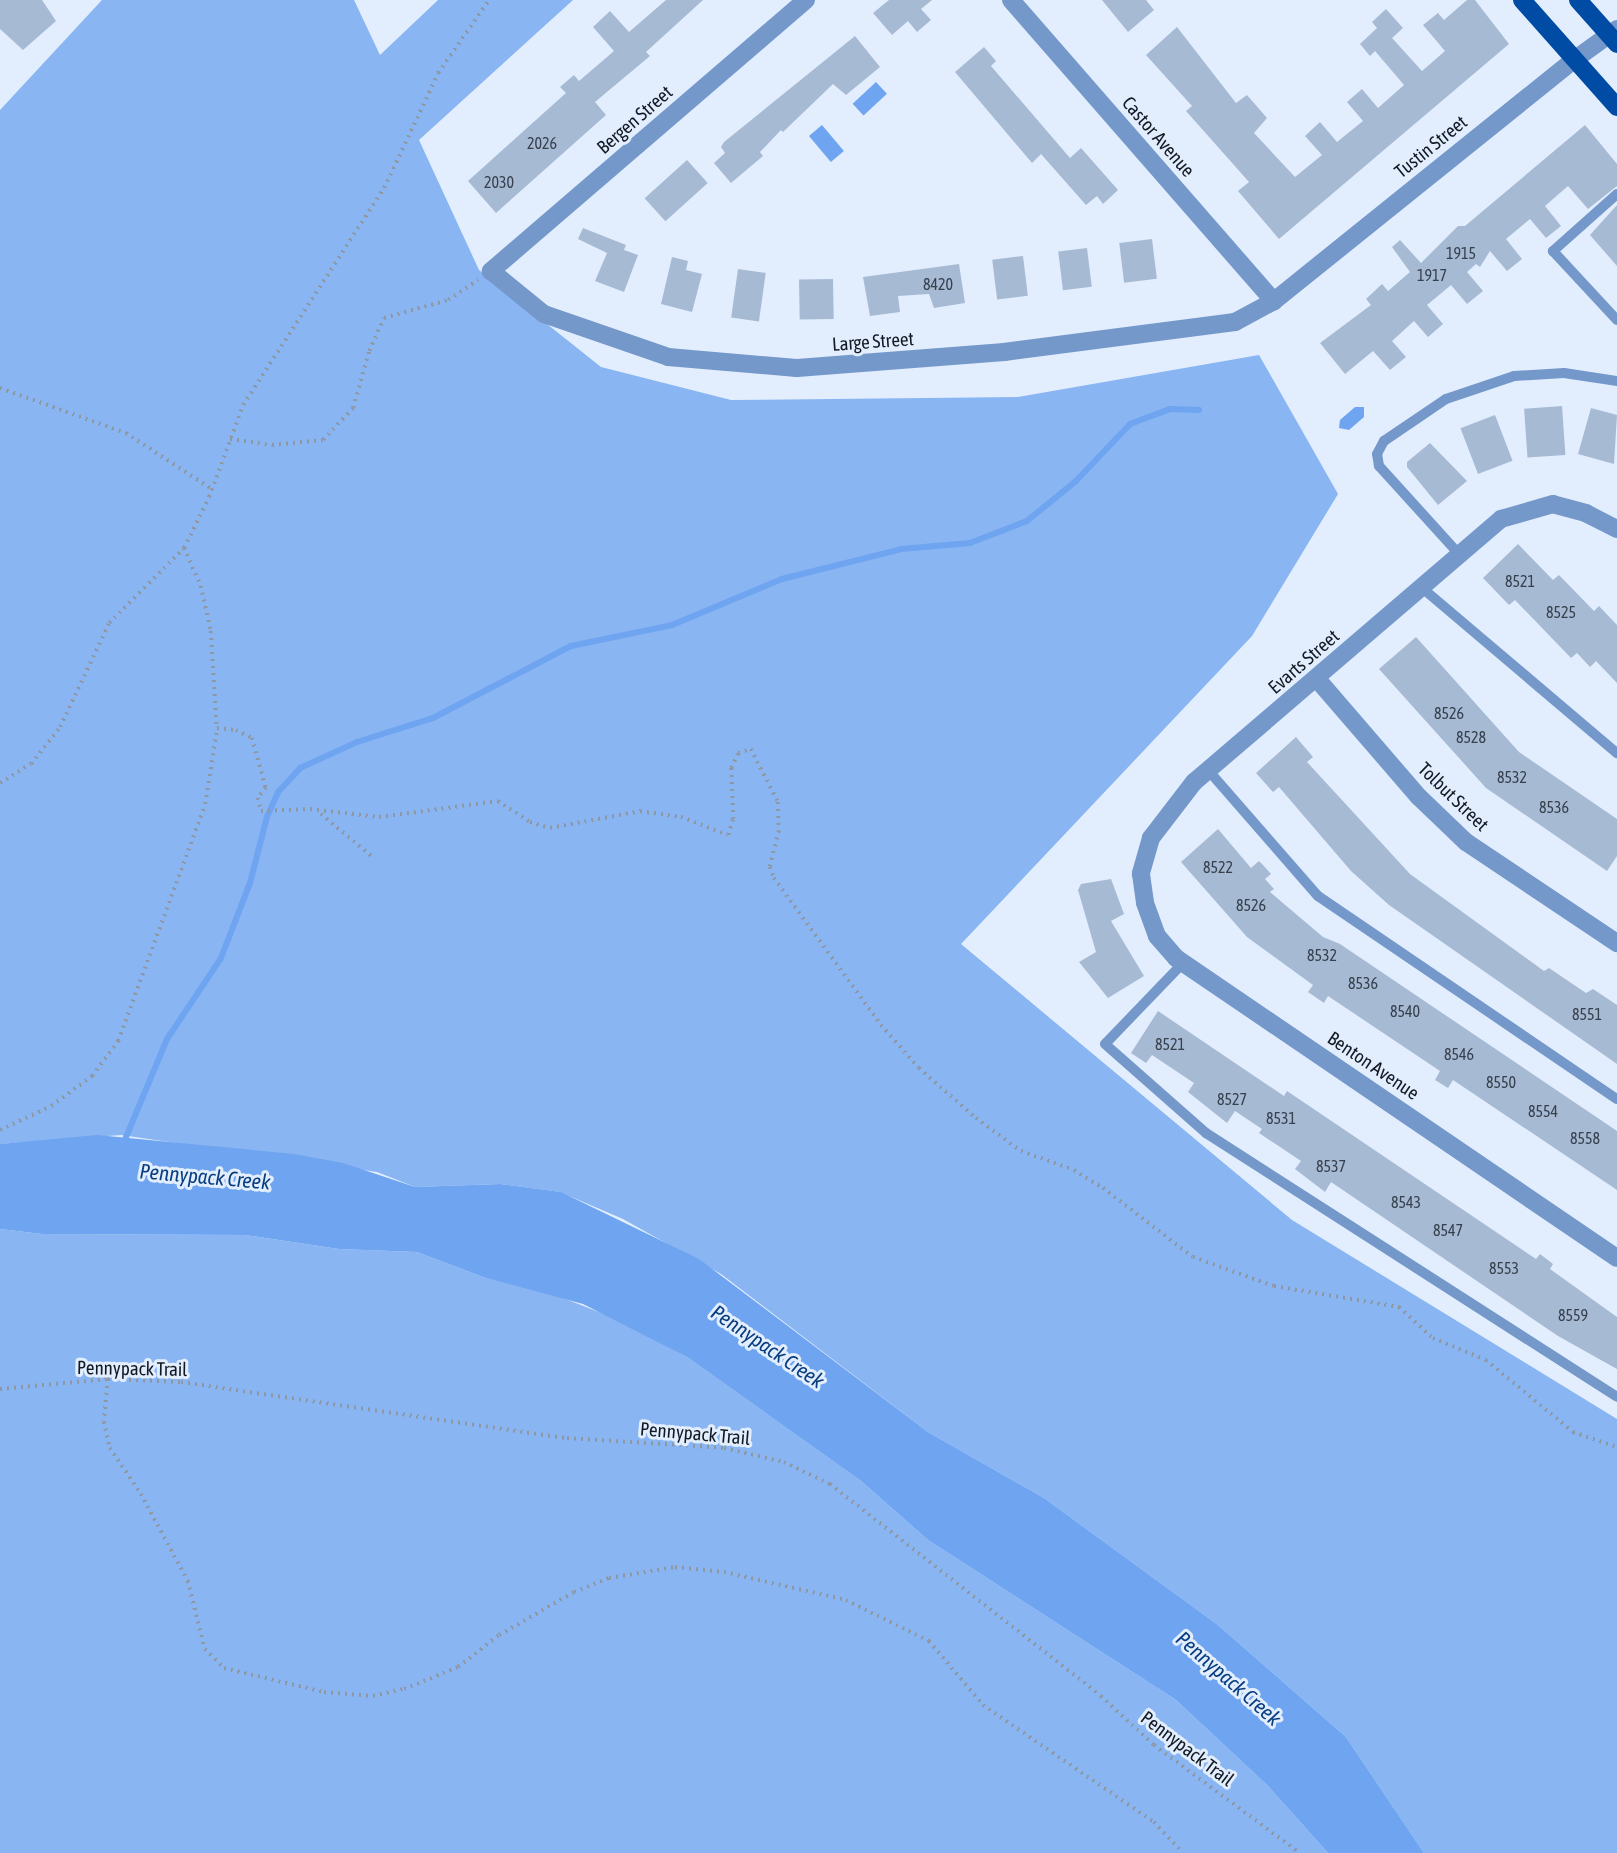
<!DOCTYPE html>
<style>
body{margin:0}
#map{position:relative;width:1617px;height:1853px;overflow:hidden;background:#e2eefe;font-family:"Asap Condensed",sans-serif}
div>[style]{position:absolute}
.forest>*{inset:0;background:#89b5f2}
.water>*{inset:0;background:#6ea4f0;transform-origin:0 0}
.stream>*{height:6px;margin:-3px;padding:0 3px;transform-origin:3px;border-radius:3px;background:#6ea4f0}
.building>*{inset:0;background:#a7bad4;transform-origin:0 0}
.path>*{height:3.5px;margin-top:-1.75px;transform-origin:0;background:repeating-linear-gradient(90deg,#8e98a5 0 2px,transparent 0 7px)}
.service>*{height:10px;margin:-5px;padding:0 5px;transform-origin:5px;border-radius:5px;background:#7598ca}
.minor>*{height:18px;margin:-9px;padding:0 9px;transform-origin:9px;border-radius:9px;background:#7598ca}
.tertiary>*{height:18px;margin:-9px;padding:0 9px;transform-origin:9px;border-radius:9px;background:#7598ca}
.primary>*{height:18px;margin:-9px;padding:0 9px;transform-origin:9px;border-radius:9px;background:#004ca5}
span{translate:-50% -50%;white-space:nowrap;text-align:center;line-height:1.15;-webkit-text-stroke:6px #e2eefe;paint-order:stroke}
.number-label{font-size:16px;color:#37414e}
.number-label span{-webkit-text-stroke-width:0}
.street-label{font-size:19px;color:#121922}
.water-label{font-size:21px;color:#083e80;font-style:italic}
</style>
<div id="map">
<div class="forest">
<i style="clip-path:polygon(102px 0,354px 0,380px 55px,438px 0,573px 0,419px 140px,479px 270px,601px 367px,731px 400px,1018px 397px,1259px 355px,1338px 494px,1252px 636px,961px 944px,1292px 1220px,1617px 1419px,1617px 1853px,1424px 1853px,1346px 1737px,1218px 1625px,1044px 1498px,928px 1432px,721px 1274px,623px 1219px,560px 1192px,500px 1184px,415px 1187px,377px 1172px,121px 1135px,0 1144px,0 110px)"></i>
<i style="clip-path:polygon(0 1229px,42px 1234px,245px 1235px,339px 1249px,417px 1252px,483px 1277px,545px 1291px,614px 1318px,687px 1357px,861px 1481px,928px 1540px,1176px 1700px,1267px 1785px,1328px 1853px,0 1853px)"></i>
</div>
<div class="water">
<i style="left:876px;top:82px;width:16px;height:32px;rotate:47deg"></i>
<i style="left:822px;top:125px;width:34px;height:17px;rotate:50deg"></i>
<i style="clip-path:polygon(1355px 407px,1364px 407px,1364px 417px,1349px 430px,1339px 428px,1340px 420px)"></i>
<i style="clip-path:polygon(97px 1135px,294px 1154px,343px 1163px,415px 1187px,500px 1184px,561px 1192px,699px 1259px,928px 1432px,1044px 1498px,1218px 1625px,1346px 1737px,1424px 1853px,1328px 1853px,1267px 1785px,1176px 1700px,928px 1540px,861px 1481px,687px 1357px,583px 1304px,483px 1277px,417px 1252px,339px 1249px,245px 1235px,42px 1234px,0 1229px,0 1144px)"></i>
</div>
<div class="stream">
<i style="left:124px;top:1142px;width:112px;rotate:-67.3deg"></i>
<i style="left:167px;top:1039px;width:97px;rotate:-56.3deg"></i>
<i style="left:221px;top:958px;width:80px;rotate:-68.9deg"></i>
<i style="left:250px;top:883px;width:68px;rotate:-75.6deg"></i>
<i style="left:267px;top:817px;width:27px;rotate:-66deg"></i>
<i style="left:278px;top:792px;width:33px;rotate:-47deg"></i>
<i style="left:300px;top:768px;width:63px;rotate:-24.5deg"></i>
<i style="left:357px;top:742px;width:80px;rotate:-17.5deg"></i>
<i style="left:433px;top:718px;width:156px;rotate:-27.6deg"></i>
<i style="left:571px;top:646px;width:103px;rotate:-11.7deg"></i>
<i style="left:672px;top:625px;width:119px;rotate:-22.7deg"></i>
<i style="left:782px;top:579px;width:123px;rotate:-14.1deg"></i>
<i style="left:901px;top:549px;width:69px;rotate:-5deg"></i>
<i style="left:970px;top:543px;width:61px;rotate:-21.1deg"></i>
<i style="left:1027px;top:521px;width:63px;rotate:-39.2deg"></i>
<i style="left:1076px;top:481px;width:79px;rotate:-46.5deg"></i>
<i style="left:1130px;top:424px;width:43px;rotate:-20.6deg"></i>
<i style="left:1170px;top:409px;width:29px;rotate:2deg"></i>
</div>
<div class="building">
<i style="clip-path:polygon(0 0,42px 0,56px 21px,23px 50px,0 29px)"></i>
<i style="clip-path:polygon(666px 0,703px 0,646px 52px,650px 56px,595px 102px,606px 115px,496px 213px,468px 181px,566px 93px,560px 87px,574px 75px,579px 81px,614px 51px,593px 27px,610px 11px,629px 32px)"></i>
<i style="clip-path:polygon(889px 0,932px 0,921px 9px,931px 20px,917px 32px,908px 21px,892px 35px,873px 13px)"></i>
<i style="clip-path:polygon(1102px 0,1146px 0,1154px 10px,1128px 32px)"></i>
<i style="clip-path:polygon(1467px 0,1475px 0,1509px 44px,1279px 239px,1238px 191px,1249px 182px,1186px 111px,1192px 106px,1146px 55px,1177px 27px,1236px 103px,1247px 95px,1267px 118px,1254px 133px,1295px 177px,1322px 155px,1305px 136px,1320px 122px,1337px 142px,1363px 121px,1347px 102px,1362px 89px,1378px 108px,1404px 85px,1375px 51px,1370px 56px,1360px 44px,1377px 28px,1372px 22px,1386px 9px,1403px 28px,1392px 38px,1422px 71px,1445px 51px,1423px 25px,1438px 13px,1444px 20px)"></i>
<i style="clip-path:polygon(855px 36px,880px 67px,846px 95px,833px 84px,783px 132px,781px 130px,760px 152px,763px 156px,731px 183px,714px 163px,725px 153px,721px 147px,724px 142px)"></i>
<i style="clip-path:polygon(984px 47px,996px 61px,991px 66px,1070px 158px,1081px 148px,1118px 190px,1103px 204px,1097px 196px,1086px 205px,1041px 154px,1032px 163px,955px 72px)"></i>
<i style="clip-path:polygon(1585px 125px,1617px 164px,1617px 186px,1588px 209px,1568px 186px,1545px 206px,1561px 226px,1546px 238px,1530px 219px,1506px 239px,1522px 259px,1507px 271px,1490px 251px,1480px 267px,1476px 264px,1467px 272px,1483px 291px,1467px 304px,1451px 285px,1427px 305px,1443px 324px,1428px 337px,1414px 321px,1392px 341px,1406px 357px,1390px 370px,1373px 351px,1345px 374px,1320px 343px,1371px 305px,1366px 299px,1382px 284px,1388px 291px,1410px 272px,1392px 247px,1400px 240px,1421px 263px,1458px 226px,1465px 226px)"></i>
<i style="left:687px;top:160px;width:31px;height:57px;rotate:48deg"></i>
<i style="clip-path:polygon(1617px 205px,1617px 266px,1590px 235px)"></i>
<i style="clip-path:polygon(583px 228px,626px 245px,624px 250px,638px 255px,624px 292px,595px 281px,607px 253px,578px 239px)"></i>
<i style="left:1152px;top:239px;width:40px;height:33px;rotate:83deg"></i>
<i style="left:1087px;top:248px;width:39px;height:29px;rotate:83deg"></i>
<i style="left:1023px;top:256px;width:40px;height:31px;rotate:83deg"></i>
<i style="clip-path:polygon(672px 257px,688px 261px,686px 270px,702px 274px,692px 312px,661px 304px)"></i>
<i style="clip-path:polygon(959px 264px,965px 303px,934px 308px,929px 294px,898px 296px,900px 312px,870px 316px,863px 277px)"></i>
<i style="left:738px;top:269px;width:28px;height:49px;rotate:8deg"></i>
<i style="left:833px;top:279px;width:40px;height:34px;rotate:89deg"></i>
<i style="left:1562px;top:406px;width:49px;height:38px;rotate:86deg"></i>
<i style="clip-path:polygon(1591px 408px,1617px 415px,1614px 464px,1578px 454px)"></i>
<i style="left:1495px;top:415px;width:49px;height:37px;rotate:69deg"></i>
<i style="clip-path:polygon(1430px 443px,1467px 481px,1438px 505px,1407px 467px,1407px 462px)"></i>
<i style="clip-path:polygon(1518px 544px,1553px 580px,1559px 575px,1594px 611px,1599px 606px,1617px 625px,1617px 683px,1596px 661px,1590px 667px,1577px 653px,1571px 658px,1515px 600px,1509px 605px,1483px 578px)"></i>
<i style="clip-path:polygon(1416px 637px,1519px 752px,1617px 819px,1617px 856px,1607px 871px,1486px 788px,1379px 669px)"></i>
<i style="clip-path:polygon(1296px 737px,1313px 757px,1307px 762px,1410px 874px,1544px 971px,1549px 968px,1586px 993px,1593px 989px,1617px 1005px,1617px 1064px,1389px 905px,1351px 871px,1279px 787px,1273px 792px,1256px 773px)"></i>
<i style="clip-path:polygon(1218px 829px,1251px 868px,1259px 861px,1263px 865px,1271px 874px,1265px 879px,1274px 889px,1270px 892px,1323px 937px,1340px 944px,1617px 1131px,1617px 1190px,1453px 1080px,1448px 1088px,1435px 1080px,1440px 1071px,1328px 996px,1324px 1003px,1308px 992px,1313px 985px,1247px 937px,1181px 862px)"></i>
<i style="clip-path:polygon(1111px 879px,1124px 914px,1111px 921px,1144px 976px,1108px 998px,1079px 962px,1096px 952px,1078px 890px,1081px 884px)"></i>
<i style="clip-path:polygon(1158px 1011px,1284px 1096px,1287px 1091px,1536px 1259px,1540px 1254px,1553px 1264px,1550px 1269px,1617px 1317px,1617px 1369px,1558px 1336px,1331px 1182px,1325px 1192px,1295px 1169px,1301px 1161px,1259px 1133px,1262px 1129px,1235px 1111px,1227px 1123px,1188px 1092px,1194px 1083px,1152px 1055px,1146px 1063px,1131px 1053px)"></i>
</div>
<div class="path">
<i style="left:0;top:388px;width:134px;rotate:19.7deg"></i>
<i style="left:126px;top:433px;width:103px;rotate:33.1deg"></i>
<i style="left:230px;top:439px;width:42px;rotate:8.1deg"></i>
<i style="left:272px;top:445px;width:51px;rotate:-5.6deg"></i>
<i style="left:323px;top:440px;width:44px;rotate:-46.8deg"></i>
<i style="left:353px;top:408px;width:59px;rotate:-74.3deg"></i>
<i style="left:369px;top:351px;width:36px;rotate:-66deg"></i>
<i style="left:384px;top:318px;width:66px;rotate:-15.7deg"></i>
<i style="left:448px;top:300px;width:36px;rotate:-34deg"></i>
<i style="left:184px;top:548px;width:42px;rotate:65.9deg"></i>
<i style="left:201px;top:586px;width:46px;rotate:77.5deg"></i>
<i style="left:211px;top:631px;width:97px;rotate:86.5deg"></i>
<i style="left:0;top:783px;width:36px;rotate:-32deg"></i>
<i style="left:31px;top:764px;width:47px;rotate:-51.9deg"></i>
<i style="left:60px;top:727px;width:115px;rotate:-64.8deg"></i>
<i style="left:109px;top:623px;width:106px;rotate:-45deg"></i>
<i style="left:184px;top:548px;width:57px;rotate:-63.9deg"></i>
<i style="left:209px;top:497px;width:98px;rotate:-69.7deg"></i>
<i style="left:243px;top:405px;width:259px;rotate:-57deg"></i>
<i style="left:384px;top:188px;width:127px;rotate:-64.8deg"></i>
<i style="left:438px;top:73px;width:89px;rotate:-55.1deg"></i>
<i style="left:321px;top:814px;width:70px;rotate:39.8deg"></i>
<i style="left:0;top:1130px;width:56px;rotate:-25.2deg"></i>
<i style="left:51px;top:1106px;width:51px;rotate:-36.2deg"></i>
<i style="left:92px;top:1076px;width:44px;rotate:-53.4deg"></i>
<i style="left:118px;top:1041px;width:252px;rotate:-69.8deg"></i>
<i style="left:205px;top:804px;width:77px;rotate:-81deg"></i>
<i style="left:217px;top:728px;width:19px;rotate:6deg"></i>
<i style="left:236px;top:730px;width:18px;rotate:27deg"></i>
<i style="left:252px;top:738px;width:52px;rotate:74.4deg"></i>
<i style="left:266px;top:788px;width:13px;rotate:129deg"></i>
<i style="left:258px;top:798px;width:13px;rotate:77deg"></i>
<i style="left:261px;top:811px;width:49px;rotate:-2.3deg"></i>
<i style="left:310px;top:809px;width:69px;rotate:6.6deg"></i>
<i style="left:379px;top:817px;width:120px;rotate:-7.7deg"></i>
<i style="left:498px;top:801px;width:38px;rotate:33deg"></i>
<i style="left:530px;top:822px;width:21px;rotate:17deg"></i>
<i style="left:550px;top:828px;width:92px;rotate:-10.7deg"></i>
<i style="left:640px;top:811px;width:41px;rotate:8.3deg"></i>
<i style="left:681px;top:817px;width:50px;rotate:21deg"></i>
<i style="left:728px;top:835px;width:17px;rotate:-73deg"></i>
<i style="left:733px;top:819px;width:51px;rotate:-92.2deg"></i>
<i style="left:731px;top:768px;width:17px;rotate:-65deg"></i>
<i style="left:738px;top:753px;width:14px;rotate:-17deg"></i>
<i style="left:751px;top:749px;width:59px;rotate:63deg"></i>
<i style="left:778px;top:802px;width:29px;rotate:88deg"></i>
<i style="left:779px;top:831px;width:37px;rotate:104deg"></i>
<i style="left:770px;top:867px;width:12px;rotate:70deg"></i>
<i style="left:774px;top:878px;width:182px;rotate:53.9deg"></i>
<i style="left:881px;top:1025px;width:57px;rotate:48.5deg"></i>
<i style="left:919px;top:1068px;width:76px;rotate:41.3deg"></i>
<i style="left:976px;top:1118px;width:56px;rotate:36.3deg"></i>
<i style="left:1021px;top:1151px;width:56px;rotate:19.7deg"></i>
<i style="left:1074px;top:1170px;width:34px;rotate:32deg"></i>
<i style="left:1103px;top:1188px;width:113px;rotate:37.5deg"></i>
<i style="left:1193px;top:1257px;width:86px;rotate:19.7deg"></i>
<i style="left:1274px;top:1286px;width:127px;rotate:9.5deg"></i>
<i style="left:1399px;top:1307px;width:46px;rotate:42.4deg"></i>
<i style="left:1433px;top:1338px;width:57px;rotate:22.5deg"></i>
<i style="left:1486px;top:1360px;width:113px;rotate:39.6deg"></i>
<i style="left:1573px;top:1432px;width:46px;rotate:18.8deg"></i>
<i style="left:108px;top:1379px;width:43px;rotate:95.3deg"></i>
<i style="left:104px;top:1422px;width:27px;rotate:77deg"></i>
<i style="left:110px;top:1448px;width:55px;rotate:56deg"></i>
<i style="left:141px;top:1494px;width:99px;rotate:61.6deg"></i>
<i style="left:188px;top:1581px;width:70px;rotate:76deg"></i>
<i style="left:205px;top:1649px;width:27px;rotate:45deg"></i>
<i style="left:224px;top:1668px;width:103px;rotate:13.5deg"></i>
<i style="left:324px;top:1692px;width:49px;rotate:4.7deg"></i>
<i style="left:373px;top:1696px;width:32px;rotate:-13deg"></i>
<i style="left:404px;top:1689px;width:58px;rotate:-22.2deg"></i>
<i style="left:458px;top:1667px;width:52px;rotate:-38deg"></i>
<i style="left:499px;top:1635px;width:86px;rotate:-29.8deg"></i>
<i style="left:574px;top:1592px;width:38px;rotate:-22deg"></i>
<i style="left:609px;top:1578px;width:67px;rotate:-9.5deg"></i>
<i style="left:675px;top:1567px;width:49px;rotate:5.8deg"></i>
<i style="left:724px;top:1572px;width:125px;rotate:12.9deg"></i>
<i style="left:846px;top:1600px;width:93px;rotate:26.3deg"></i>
<i style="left:929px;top:1641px;width:84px;rotate:49.8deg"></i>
<i style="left:983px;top:1705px;width:207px;rotate:34.4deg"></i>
<i style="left:1154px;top:1822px;width:42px;rotate:46.9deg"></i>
<i style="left:0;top:1389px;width:108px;rotate:-5.3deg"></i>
<i style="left:108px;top:1379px;width:73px;rotate:2.4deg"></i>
<i style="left:181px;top:1382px;width:390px;rotate:8.3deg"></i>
<i style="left:567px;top:1438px;width:157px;rotate:3.6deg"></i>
<i style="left:724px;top:1448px;width:62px;rotate:13.1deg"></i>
<i style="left:784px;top:1462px;width:51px;rotate:25.6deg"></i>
<i style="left:830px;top:1484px;width:344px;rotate:38deg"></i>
<i style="left:1101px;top:1696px;width:72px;rotate:42.8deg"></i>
<i style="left:1154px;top:1745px;width:182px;rotate:36.5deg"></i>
</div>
<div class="service">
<i style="left:1617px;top:194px;width:86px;rotate:138.3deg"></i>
<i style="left:1553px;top:251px;width:94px;rotate:47.2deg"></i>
<i style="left:1458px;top:553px;width:118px;rotate:-132.2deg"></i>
<i style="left:1379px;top:466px;width:12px;rotate:-99deg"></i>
<i style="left:1377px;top:454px;width:15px;rotate:-62deg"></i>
<i style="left:1384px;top:441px;width:75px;rotate:-34.1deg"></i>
<i style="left:1446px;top:399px;width:72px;rotate:-18.7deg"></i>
<i style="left:1514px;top:376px;width:50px;rotate:-3.4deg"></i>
<i style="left:1564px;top:373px;width:54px;rotate:8.6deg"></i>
<i style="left:1421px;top:587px;width:257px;rotate:40.3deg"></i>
<i style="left:1208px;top:770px;width:167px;rotate:48.9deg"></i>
<i style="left:1318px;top:896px;width:361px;rotate:34.2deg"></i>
<i style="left:1183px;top:963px;width:112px;rotate:133.9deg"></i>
<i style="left:1105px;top:1044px;width:135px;rotate:41.4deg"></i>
<i style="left:1206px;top:1133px;width:488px;rotate:32.7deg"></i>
</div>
<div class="minor">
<i style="left:806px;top:0;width:416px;rotate:139.3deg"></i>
<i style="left:491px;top:271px;width:68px;rotate:39.1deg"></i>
<i style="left:544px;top:314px;width:131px;rotate:19.1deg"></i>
<i style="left:668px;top:357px;width:129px;rotate:4.9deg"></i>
<i style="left:797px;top:368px;width:208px;rotate:-4.4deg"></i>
<i style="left:1004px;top:352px;width:233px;rotate:-7.4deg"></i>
<i style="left:1235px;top:322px;width:44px;rotate:-28.3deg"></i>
<i style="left:1274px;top:301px;width:385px;rotate:-38.8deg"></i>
<i style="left:1011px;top:0;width:400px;rotate:48.9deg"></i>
<i style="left:1617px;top:529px;width:35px;rotate:-153deg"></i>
<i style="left:1586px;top:513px;width:34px;rotate:-165deg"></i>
<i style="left:1553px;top:504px;width:54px;rotate:163.9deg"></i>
<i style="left:1501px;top:519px;width:404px;rotate:139.4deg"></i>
<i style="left:1194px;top:782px;width:71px;rotate:127.5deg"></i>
<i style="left:1151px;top:838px;width:37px;rotate:106deg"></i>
<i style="left:1141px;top:874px;width:29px;rotate:82deg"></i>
<i style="left:1145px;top:903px;width:35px;rotate:70deg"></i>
<i style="left:1157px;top:936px;width:29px;rotate:49deg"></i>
<i style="left:1176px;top:958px;width:533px;rotate:34.23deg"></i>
<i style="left:1317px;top:679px;width:156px;rotate:49.2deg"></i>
<i style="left:1419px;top:797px;width:65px;rotate:43.8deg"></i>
<i style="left:1466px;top:842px;width:182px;rotate:33.8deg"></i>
</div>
<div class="tertiary">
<i style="left:1574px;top:60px;width:53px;rotate:-35.8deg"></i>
</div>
<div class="primary">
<i style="left:1522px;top:0;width:143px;rotate:48.4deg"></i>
<i style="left:1578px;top:0;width:59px;rotate:48.4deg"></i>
</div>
<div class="number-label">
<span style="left:542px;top:143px">2026</span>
<span style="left:499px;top:182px">2030</span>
<span style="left:1461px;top:253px">1915</span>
<span style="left:1432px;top:275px">1917</span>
<span style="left:938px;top:284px">8420</span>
<span style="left:1520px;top:581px">8521</span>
<span style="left:1561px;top:612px">8525</span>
<span style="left:1449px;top:713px">8526</span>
<span style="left:1471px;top:737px">8528</span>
<span style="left:1512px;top:777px">8532</span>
<span style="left:1554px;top:807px">8536</span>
<span style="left:1218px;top:867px">8522</span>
<span style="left:1251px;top:905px">8526</span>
<span style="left:1322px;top:955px">8532</span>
<span style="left:1363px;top:983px">8536</span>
<span style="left:1405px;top:1011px">8540</span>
<span style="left:1587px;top:1014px">8551</span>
<span style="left:1170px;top:1044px">8521</span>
<span style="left:1459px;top:1054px">8546</span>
<span style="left:1501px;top:1082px">8550</span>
<span style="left:1232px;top:1099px">8527</span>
<span style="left:1543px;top:1111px">8554</span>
<span style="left:1281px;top:1118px">8531</span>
<span style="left:1585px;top:1138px">8558</span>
<span style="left:1331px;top:1166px">8537</span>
<span style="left:1406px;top:1202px">8543</span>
<span style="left:1448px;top:1230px">8547</span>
<span style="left:1504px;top:1268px">8553</span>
<span style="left:1573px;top:1315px">8559</span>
</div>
<div class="street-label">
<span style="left:635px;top:120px;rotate:-41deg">Bergen Street</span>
<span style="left:1158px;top:137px;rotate:49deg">Castor Avenue</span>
<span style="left:1431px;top:147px;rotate:-39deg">Tustin Street</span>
<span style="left:873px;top:342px;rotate:-4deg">Large Street</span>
<span style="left:1304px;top:662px;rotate:-41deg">Evarts Street</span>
<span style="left:1453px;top:797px;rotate:44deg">Tolbut Street</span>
<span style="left:1373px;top:1066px;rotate:34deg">Benton Avenue</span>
<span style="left:132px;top:1369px;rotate:1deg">Pennypack Trail</span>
<span style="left:695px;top:1434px;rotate:5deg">Pennypack Trail</span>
<span style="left:1187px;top:1749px;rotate:37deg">Pennypack Trail</span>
</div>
<div class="water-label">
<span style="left:205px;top:1176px;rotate:5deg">Pennypack Creek</span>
<span style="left:768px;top:1346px;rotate:34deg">Pennypack Creek</span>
<span style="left:1229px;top:1678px;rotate:41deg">Pennypack Creek</span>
</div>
</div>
